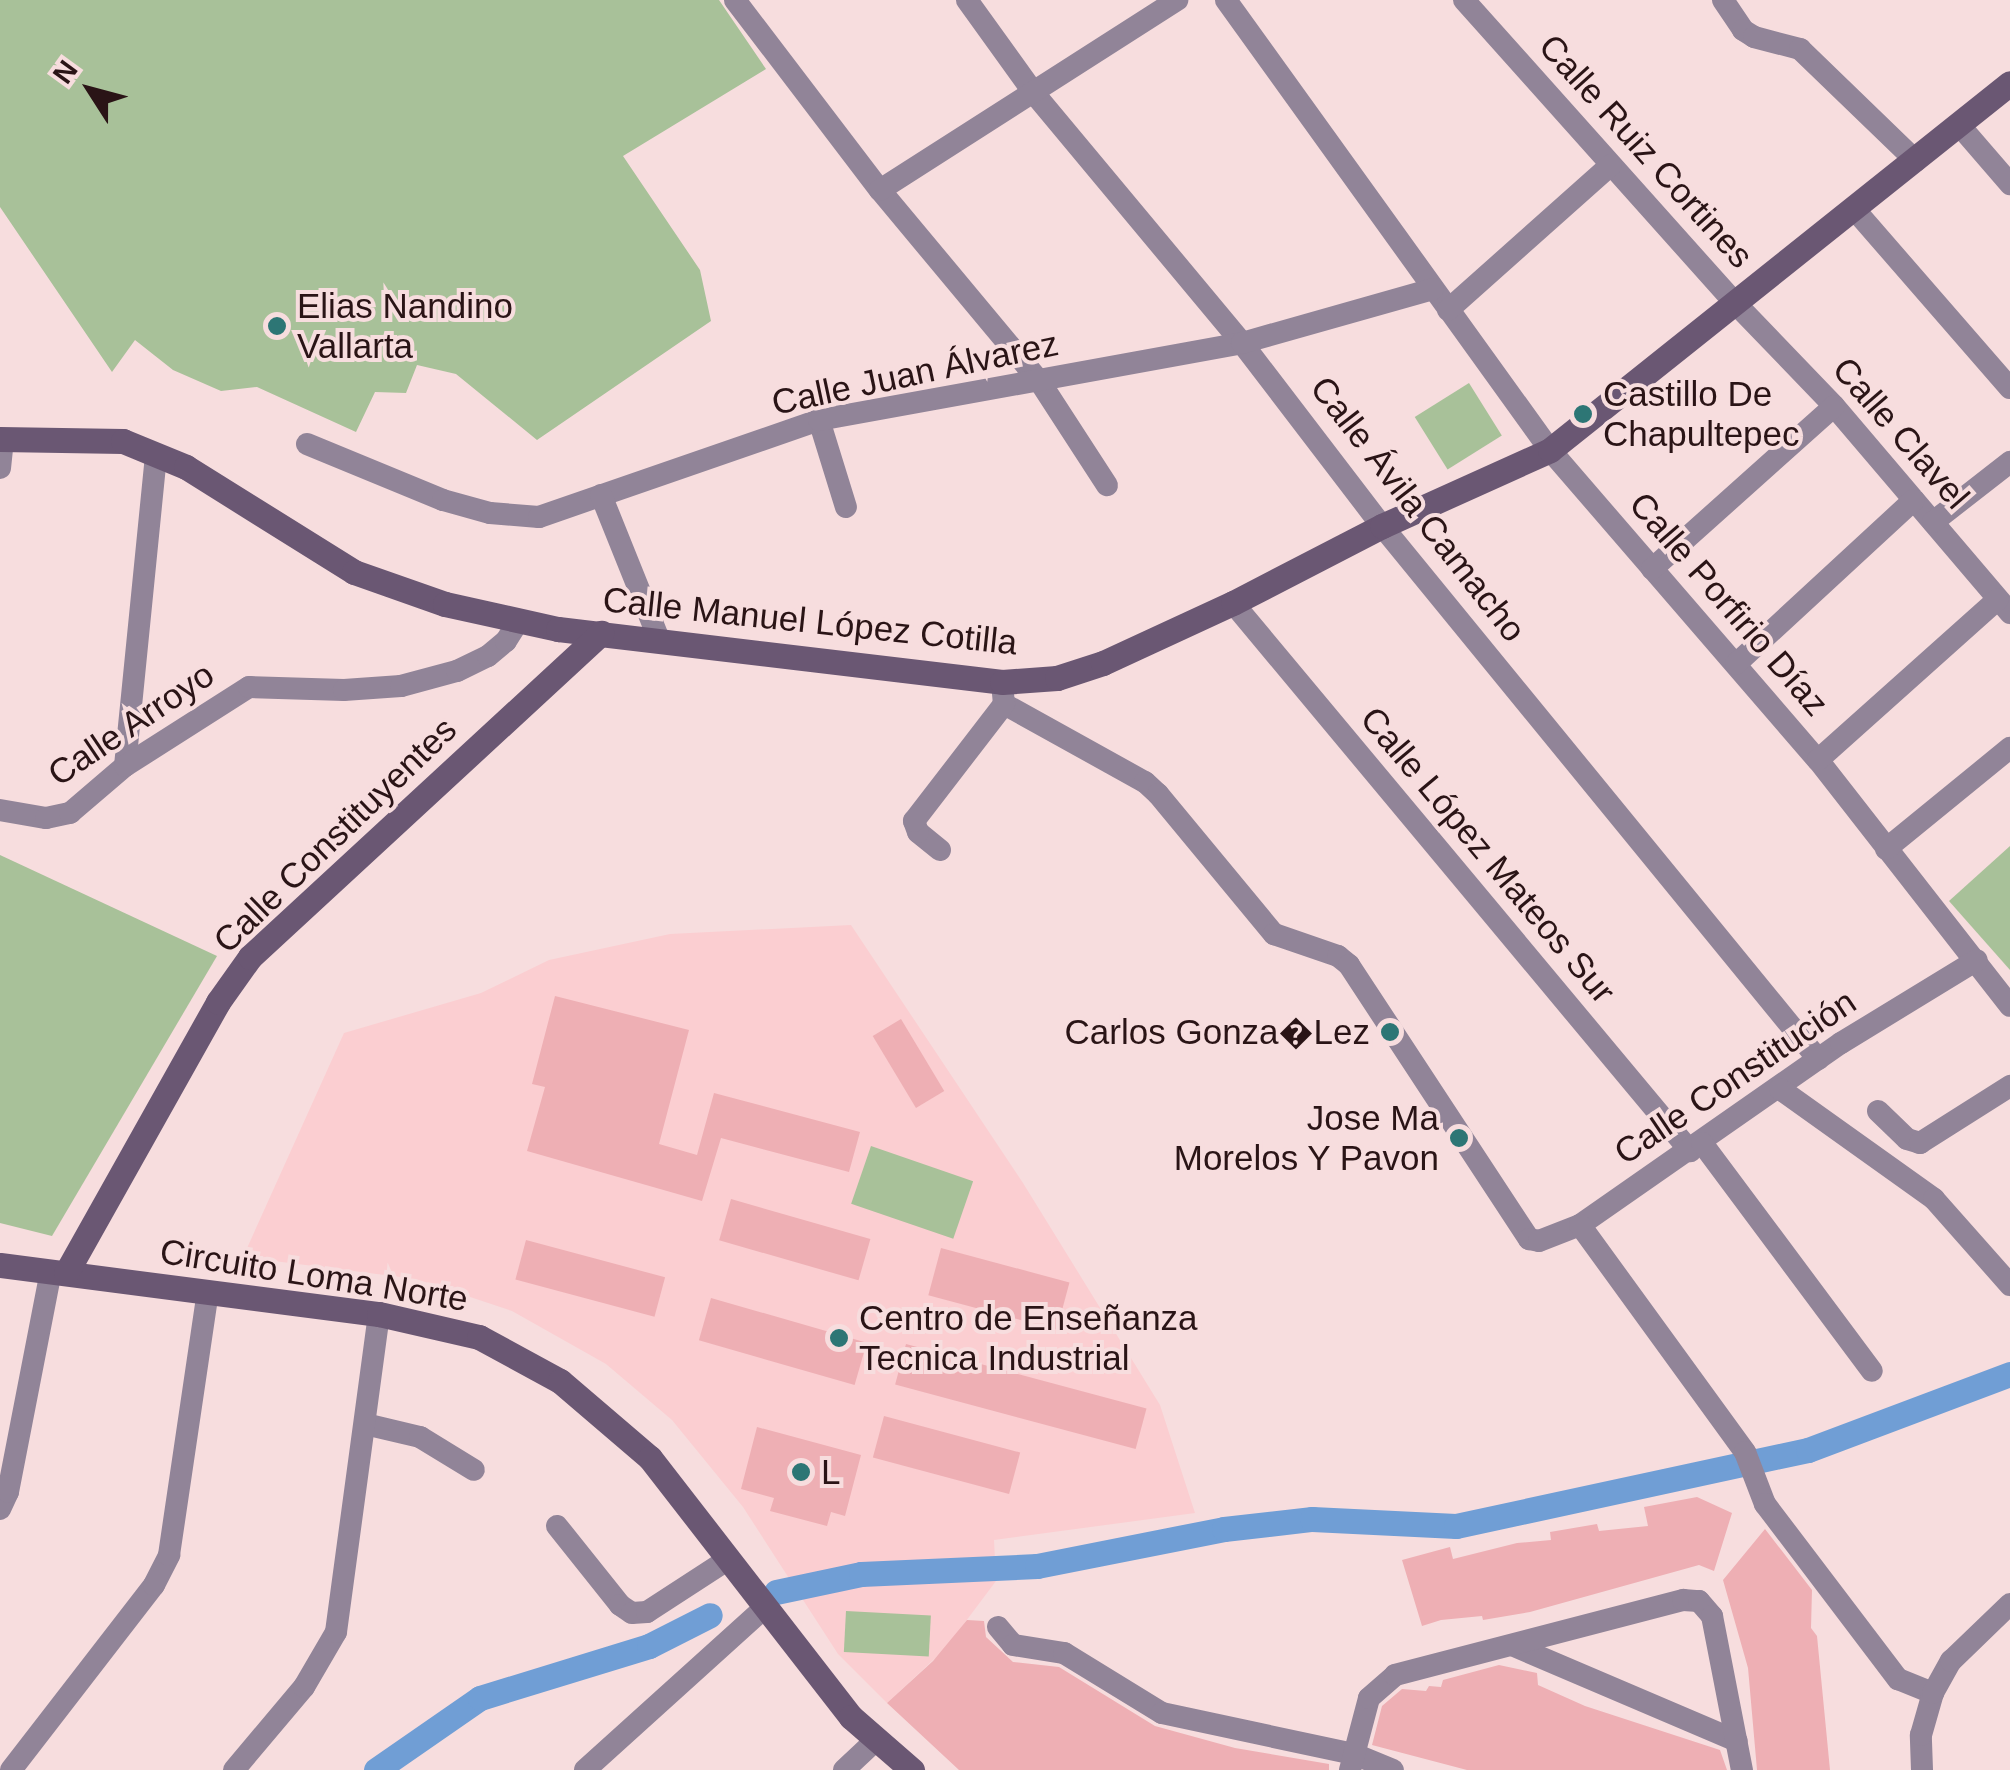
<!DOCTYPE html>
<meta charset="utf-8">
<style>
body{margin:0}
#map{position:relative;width:2010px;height:1770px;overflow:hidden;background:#f7ddde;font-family:Helvetica,sans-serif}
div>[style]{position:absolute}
.built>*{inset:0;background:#fbced1}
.green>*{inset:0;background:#a8c199;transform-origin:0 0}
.canal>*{height:25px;margin:-12.5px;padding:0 12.5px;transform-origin:12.5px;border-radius:12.5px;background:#709ed5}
.building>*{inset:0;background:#eeafb4;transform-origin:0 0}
.street>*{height:22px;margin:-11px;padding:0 11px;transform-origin:11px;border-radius:11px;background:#918498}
.secondary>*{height:25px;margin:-12.5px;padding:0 12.5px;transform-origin:12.5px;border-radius:12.5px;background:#6a5773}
.dots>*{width:28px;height:28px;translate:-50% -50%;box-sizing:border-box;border:5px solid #f7ddde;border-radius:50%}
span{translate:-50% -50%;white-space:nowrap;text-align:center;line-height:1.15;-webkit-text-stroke:8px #f7ddde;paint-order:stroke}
.street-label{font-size:35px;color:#2a1416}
.poi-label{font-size:35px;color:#2a1416}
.left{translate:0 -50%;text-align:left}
.right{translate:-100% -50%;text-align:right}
.north{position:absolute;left:40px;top:40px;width:100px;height:100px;-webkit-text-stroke:8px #f7ddde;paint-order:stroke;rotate:306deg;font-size:28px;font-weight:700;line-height:40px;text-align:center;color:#2a1416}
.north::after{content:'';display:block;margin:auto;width:35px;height:45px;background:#2a1416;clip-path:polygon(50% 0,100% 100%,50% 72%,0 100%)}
</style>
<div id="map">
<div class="built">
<i style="clip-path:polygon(851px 925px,1023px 1183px,1160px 1405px,1195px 1513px,994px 1540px,996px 1581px,945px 1649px,887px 1703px,838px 1654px,743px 1507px,672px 1420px,606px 1364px,512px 1311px,416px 1279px,243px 1257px,344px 1033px,481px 993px,549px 960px,670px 934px)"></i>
</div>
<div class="green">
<i style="clip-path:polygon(0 0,719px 0,766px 69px,623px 156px,700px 270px,711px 321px,537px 440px,456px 374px,417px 365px,406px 393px,375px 392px,356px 432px,257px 387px,221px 391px,173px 370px,135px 340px,112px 372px,0 207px)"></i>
<i style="left:1469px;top:383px;width:62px;height:64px;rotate:58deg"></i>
<i style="clip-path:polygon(2010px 846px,2010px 970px,1949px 901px)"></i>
<i style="clip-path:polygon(0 855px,217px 956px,52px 1236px,0 1223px)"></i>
<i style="left:871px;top:1146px;width:108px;height:61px;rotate:19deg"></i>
<i style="left:846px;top:1611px;width:85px;height:41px;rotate:3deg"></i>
</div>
<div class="canal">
<i style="left:776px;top:1592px;width:87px;rotate:-12deg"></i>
<i style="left:861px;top:1574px;width:176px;rotate:-2.6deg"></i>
<i style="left:1037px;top:1566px;width:191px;rotate:-11.2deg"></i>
<i style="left:1224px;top:1529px;width:89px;rotate:-6.5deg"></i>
<i style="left:1312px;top:1519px;width:144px;rotate:2.8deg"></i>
<i style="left:1456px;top:1526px;width:360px;rotate:-12.2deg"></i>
<i style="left:1808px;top:1450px;width:216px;rotate:-20.6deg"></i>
<i style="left:376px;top:1770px;width:126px;rotate:-34.7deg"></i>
<i style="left:480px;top:1698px;width:177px;rotate:-17.1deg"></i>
<i style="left:649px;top:1646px;width:68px;rotate:-26.9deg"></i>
</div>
<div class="building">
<i style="clip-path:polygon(555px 996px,689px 1030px,659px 1144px,697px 1155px,714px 1093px,860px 1132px,849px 1172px,721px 1138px,702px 1201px,527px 1151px,545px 1087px,532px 1084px)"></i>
<i style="left:901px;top:1019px;width:84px;height:33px;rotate:59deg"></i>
<i style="left:731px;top:1199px;width:145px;height:43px;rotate:16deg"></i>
<i style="left:526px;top:1240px;width:144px;height:41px;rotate:15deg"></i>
<i style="left:941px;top:1248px;width:133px;height:49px;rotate:15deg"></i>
<i style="left:711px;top:1298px;width:162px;height:44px;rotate:16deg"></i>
<i style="left:906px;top:1344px;width:249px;height:42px;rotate:15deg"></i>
<i style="left:884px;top:1416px;width:141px;height:43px;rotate:15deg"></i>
<i style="clip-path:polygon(757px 1427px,861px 1455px,845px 1516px,831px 1512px,827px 1526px,770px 1511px,774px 1498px,741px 1489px)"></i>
<i style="clip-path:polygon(1697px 1497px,1732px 1513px,1714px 1571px,1699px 1565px,1530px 1612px,1483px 1620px,1482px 1616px,1441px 1620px,1422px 1626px,1402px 1560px,1450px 1547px,1453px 1559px,1517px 1543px,1551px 1540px,1550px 1532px,1597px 1524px,1599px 1531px,1648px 1526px,1644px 1507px)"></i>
<i style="clip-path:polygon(1765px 1529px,1812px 1590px,1811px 1628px,1817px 1636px,1830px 1770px,1757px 1770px,1748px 1668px,1723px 1580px)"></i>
<i style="clip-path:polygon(967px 1620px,984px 1621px,986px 1637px,1013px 1662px,1059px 1667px,1155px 1726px,1235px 1748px,1329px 1764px,1329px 1770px,959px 1770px,887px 1703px,933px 1661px)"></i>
<i style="clip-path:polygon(1499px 1665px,1537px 1673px,1538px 1685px,1585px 1706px,1720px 1750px,1727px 1770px,1467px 1770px,1372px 1745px,1382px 1706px,1402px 1689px,1426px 1691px,1429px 1686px,1441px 1687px,1443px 1680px)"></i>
</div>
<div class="street">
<i style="left:735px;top:0;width:239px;rotate:52.7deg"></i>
<i style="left:880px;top:190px;width:250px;rotate:50.2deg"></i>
<i style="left:1040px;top:382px;width:123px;rotate:57deg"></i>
<i style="left:967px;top:0;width:113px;rotate:54.3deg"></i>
<i style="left:1033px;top:92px;width:327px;rotate:50.2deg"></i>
<i style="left:1242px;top:343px;width:230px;rotate:52.6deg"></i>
<i style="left:1382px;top:526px;width:689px;rotate:50.72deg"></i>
<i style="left:1226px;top:0;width:555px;rotate:54.25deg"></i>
<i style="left:1550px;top:450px;width:410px;rotate:49.2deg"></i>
<i style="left:1818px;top:760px;width:312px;rotate:52deg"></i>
<i style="left:1464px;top:0;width:408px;rotate:48.2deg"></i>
<i style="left:1736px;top:304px;width:141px;rotate:46.1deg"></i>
<i style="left:1834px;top:406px;width:272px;rotate:49.6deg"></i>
<i style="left:1723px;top:0;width:36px;rotate:56deg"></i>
<i style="left:1743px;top:30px;width:13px;rotate:32deg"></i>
<i style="left:1754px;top:37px;width:48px;rotate:14.6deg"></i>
<i style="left:1800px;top:49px;width:161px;rotate:44deg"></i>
<i style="left:1960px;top:126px;width:77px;rotate:49.2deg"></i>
<i style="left:880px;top:190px;width:353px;rotate:-32.6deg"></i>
<i style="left:1855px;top:210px;width:236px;rotate:49deg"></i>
<i style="left:1448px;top:310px;width:218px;rotate:-41.7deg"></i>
<i style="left:819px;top:420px;width:91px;rotate:72.8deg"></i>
<i style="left:307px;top:444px;width:147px;rotate:22.4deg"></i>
<i style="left:443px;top:500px;width:49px;rotate:15.5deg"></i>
<i style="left:490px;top:513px;width:49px;rotate:4.7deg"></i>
<i style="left:539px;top:517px;width:296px;rotate:-19.1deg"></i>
<i style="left:819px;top:420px;width:430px;rotate:-10.3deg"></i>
<i style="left:1242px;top:343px;width:198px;rotate:-15.8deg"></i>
<i style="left:0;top:468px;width:29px;rotate:-84deg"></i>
<i style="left:601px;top:495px;width:155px;rotate:68.1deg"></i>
<i style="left:1933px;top:522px;width:98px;rotate:-37.9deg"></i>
<i style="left:1652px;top:569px;width:244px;rotate:-41.8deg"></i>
<i style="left:1233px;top:603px;width:714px;rotate:50.17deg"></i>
<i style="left:1736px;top:664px;width:242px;rotate:-42.7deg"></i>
<i style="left:1002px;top:682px;width:22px;rotate:85deg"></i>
<i style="left:1004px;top:704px;width:161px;rotate:29deg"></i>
<i style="left:1145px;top:782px;width:18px;rotate:43deg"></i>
<i style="left:1158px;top:794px;width:182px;rotate:50.4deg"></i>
<i style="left:1274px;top:934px;width:68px;rotate:19deg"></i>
<i style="left:1338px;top:956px;width:14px;rotate:39deg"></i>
<i style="left:1349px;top:965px;width:328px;rotate:56.7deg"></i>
<i style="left:1529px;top:1239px;width:10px;rotate:11deg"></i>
<i style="left:1539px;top:1241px;width:44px;rotate:-21.3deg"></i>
<i style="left:1580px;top:1225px;width:318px;rotate:-34.9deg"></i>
<i style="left:1841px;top:1043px;width:159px;rotate:-31.4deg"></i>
<i style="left:1818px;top:760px;width:241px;rotate:-41.8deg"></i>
<i style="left:125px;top:766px;width:313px;rotate:-84.3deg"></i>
<i style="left:0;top:810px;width:47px;rotate:9.9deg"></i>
<i style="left:46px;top:818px;width:25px;rotate:-12deg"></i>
<i style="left:70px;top:813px;width:72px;rotate:-40.5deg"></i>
<i style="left:125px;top:766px;width:147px;rotate:-32.5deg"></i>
<i style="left:249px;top:687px;width:95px;rotate:1.8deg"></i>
<i style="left:344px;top:690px;width:57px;rotate:-4deg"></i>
<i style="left:401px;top:686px;width:58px;rotate:-15deg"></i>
<i style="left:457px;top:671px;width:34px;rotate:-26deg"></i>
<i style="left:488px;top:656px;width:23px;rotate:-40deg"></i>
<i style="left:506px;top:641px;width:25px;rotate:-58deg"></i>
<i style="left:1886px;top:849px;width:160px;rotate:-39.2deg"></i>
<i style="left:940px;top:850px;width:28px;rotate:-141deg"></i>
<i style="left:918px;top:832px;width:12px;rotate:-110deg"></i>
<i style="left:914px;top:821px;width:148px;rotate:-52.4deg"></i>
<i style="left:1780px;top:1089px;width:189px;rotate:35.5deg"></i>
<i style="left:1934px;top:1199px;width:115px;rotate:48.5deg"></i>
<i style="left:1878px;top:1111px;width:40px;rotate:44deg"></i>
<i style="left:1907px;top:1139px;width:14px;rotate:17deg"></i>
<i style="left:1920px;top:1143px;width:107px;rotate:-32.3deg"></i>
<i style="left:1702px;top:1143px;width:284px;rotate:53.3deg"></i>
<i style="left:1580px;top:1225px;width:281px;rotate:54deg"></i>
<i style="left:1745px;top:1452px;width:56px;rotate:69deg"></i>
<i style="left:1765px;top:1504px;width:220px;rotate:52.8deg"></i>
<i style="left:1898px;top:1679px;width:38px;rotate:22deg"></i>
<i style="left:365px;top:1424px;width:57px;rotate:13.3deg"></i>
<i style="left:420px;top:1437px;width:63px;rotate:31.4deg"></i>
<i style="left:0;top:1509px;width:19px;rotate:-65deg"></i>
<i style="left:8px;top:1492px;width:225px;rotate:-79deg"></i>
<i style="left:557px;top:1526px;width:101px;rotate:51.4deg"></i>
<i style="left:620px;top:1605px;width:14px;rotate:34deg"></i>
<i style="left:632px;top:1613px;width:15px;rotate:-4deg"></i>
<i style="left:647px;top:1612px;width:95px;rotate:-33deg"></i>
<i style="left:998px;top:1627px;width:23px;rotate:50deg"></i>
<i style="left:1013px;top:1645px;width:52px;rotate:8.9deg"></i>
<i style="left:1064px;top:1653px;width:115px;rotate:31.5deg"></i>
<i style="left:1162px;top:1713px;width:196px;rotate:12.1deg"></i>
<i style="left:1354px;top:1754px;width:42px;rotate:22.3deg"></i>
<i style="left:1514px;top:1646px;width:242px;rotate:23.1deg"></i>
<i style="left:11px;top:1770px;width:234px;rotate:-52.3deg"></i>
<i style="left:154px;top:1585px;width:34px;rotate:-63deg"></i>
<i style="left:169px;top:1555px;width:266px;rotate:-81.6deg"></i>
<i style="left:234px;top:1770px;width:109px;rotate:-49.9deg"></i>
<i style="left:304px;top:1687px;width:64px;rotate:-59.8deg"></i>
<i style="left:336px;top:1632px;width:321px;rotate:-82.3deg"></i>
<i style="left:585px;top:1770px;width:240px;rotate:-42.1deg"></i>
<i style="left:844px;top:1770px;width:45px;rotate:-43.2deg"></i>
<i style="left:1350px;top:1770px;width:74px;rotate:-75.2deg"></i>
<i style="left:1369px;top:1698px;width:35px;rotate:-41deg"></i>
<i style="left:1395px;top:1675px;width:298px;rotate:-14.6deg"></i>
<i style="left:1683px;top:1600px;width:16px;rotate:4deg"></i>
<i style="left:1699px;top:1601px;width:20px;rotate:49deg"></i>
<i style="left:1712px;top:1616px;width:157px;rotate:79deg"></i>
<i style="left:1922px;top:1770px;width:35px;rotate:-92deg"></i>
<i style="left:1921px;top:1735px;width:44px;rotate:-74.1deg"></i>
<i style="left:1933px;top:1693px;width:37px;rotate:-61deg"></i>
<i style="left:1951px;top:1661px;width:82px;rotate:-44deg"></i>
</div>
<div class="secondary">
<i style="left:0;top:439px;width:123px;rotate:0.9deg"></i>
<i style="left:123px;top:441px;width:68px;rotate:22.4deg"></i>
<i style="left:186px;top:467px;width:198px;rotate:32deg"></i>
<i style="left:354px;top:572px;width:96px;rotate:19.4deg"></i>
<i style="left:445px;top:604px;width:116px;rotate:12.5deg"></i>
<i style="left:558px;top:629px;width:447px;rotate:6.8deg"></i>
<i style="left:1002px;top:682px;width:55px;rotate:-4.2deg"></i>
<i style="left:1057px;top:678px;width:48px;rotate:-18.1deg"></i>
<i style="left:1103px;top:663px;width:143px;rotate:-24.8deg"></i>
<i style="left:1233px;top:603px;width:168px;rotate:-27.3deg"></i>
<i style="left:1382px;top:526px;width:184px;rotate:-24.3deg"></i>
<i style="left:1550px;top:450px;width:588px;rotate:-38.58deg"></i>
<i style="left:0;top:1265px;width:382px;rotate:7.4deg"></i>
<i style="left:379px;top:1314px;width:103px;rotate:13deg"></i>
<i style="left:479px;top:1337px;width:92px;rotate:28.5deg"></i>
<i style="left:560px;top:1381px;width:118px;rotate:40.5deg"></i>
<i style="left:650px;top:1458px;width:328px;rotate:52.2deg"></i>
<i style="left:851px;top:1717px;width:81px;rotate:41deg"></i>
<i style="left:66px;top:1273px;width:311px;rotate:-60.7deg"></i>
<i style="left:218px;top:1002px;width:55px;rotate:-54.6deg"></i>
<i style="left:250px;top:957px;width:478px;rotate:-42.7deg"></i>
</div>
<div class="dots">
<i style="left:277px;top:326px;background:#2d7675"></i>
<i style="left:1583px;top:414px;background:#2d7675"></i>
<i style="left:1390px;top:1032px;background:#2d7675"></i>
<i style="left:1459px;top:1138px;background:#2d7675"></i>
<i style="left:839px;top:1338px;background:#2d7675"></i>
<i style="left:801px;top:1472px;background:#2d7675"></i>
</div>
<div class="street-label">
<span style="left:1646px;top:151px;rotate:48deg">Calle Ruiz Cortines</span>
<span style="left:915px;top:373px;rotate:-12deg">Calle Juan Álvarez</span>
<span style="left:1901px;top:433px;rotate:49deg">Calle Clavel</span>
<span style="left:1418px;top:509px;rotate:52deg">Calle Ávila Camacho</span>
<span style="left:1729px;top:604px;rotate:49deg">Calle Porfirio Díaz</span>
<span style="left:810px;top:621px;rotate:6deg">Calle Manuel López Cotilla</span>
<span style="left:131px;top:724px;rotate:-34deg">Calle Arroyo</span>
<span style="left:335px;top:835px;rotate:-44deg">Calle Constituyentes</span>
<span style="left:1488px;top:855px;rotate:50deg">Calle López Mateos Sur</span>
<span style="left:1735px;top:1077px;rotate:-34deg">Calle Constitución</span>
<span style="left:314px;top:1275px;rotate:9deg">Circuito Loma Norte</span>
</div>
<div class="poi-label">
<span class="left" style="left:297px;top:326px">Elias Nandino<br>Vallarta</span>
<span class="left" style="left:1603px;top:414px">Castillo De<br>Chapultepec</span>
<span class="right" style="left:1370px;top:1032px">Carlos Gonza�Lez</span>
<span class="right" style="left:1439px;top:1138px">Jose Ma<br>Morelos Y Pavon</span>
<span class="left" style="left:859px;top:1338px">Centro de Enseñanza<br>Tecnica Industrial</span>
<span class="left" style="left:821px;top:1472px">L</span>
</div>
<div class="north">N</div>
</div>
